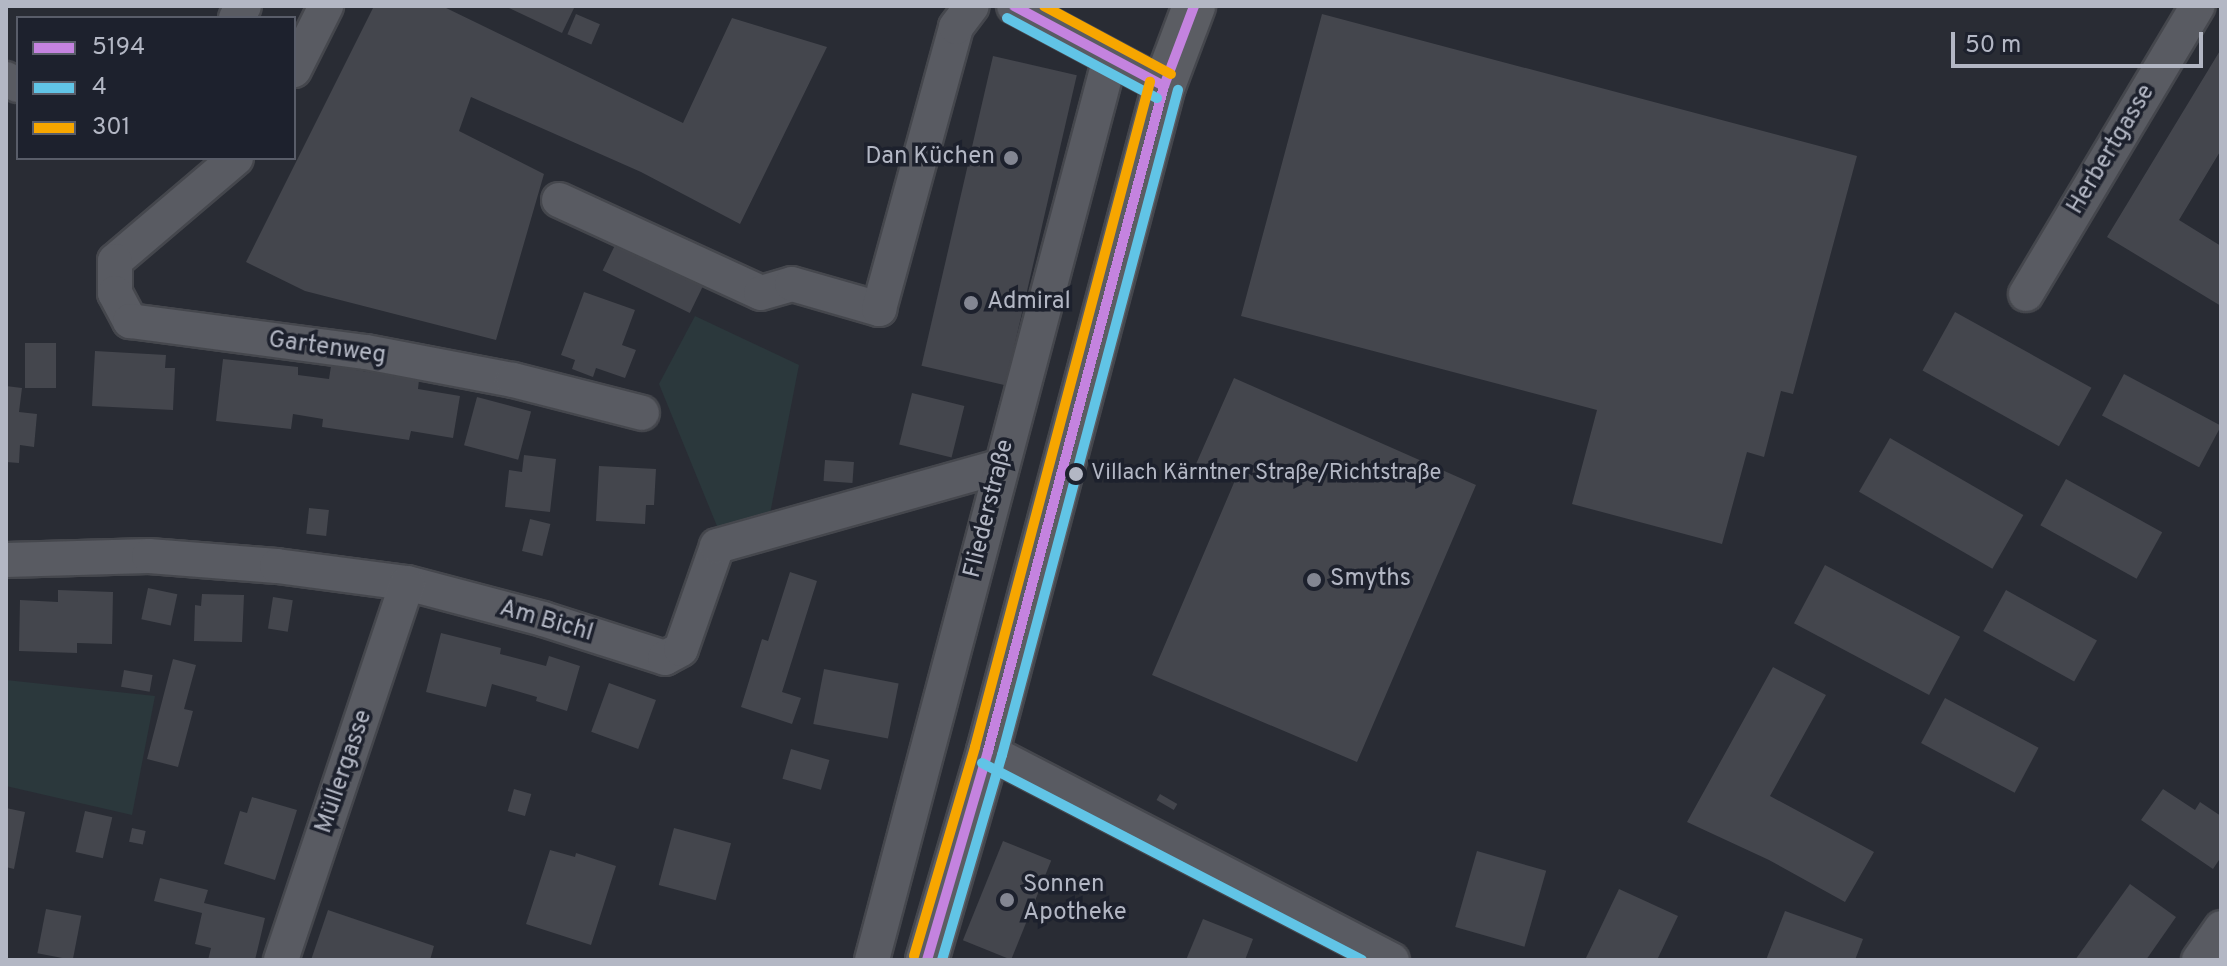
<!DOCTYPE html>
<meta charset="utf-8">
<style>
body{margin:0}
#map{position:relative;width:2227px;height:966px;overflow:hidden;background:#292c34;font-family:Overpass,sans-serif}
div>[style]{position:absolute}
.green>*{inset:0;background:#2b383c}
.building>*{inset:0;background:#44464d;transform-origin:0 0}
.roads{filter:drop-shadow(2px 0 #45474d) drop-shadow(-2px 0 #45474d) drop-shadow(0 2px #45474d) drop-shadow(0 -2px #45474d)}
.minor>*{height:34px;margin:-17px;padding:0 17px;transform-origin:17px;border-radius:17px;background:#595b62}
.major>*{height:42px;margin:-21px;padding:0 21px;transform-origin:21px;border-radius:21px;background:#5b5d63}
.bus-1>*{height:10px;margin:-5px;padding:0 5px;transform-origin:5px;border-radius:5px;background:#c483df}
.bus-2>*{height:10px;margin:-5px;padding:0 5px;transform-origin:5px;border-radius:5px;background:#61c4e6}
.bus-3>*{height:10px;margin:-5px;padding:0 5px;transform-origin:5px;border-radius:5px;background:#f7a600}
.dots>*{width:22px;height:22px;translate:-50% -50%;box-sizing:border-box;border:4px solid #1d212d;border-radius:50%}
span{translate:-50% -50%;white-space:nowrap;text-align:center;line-height:1.15;-webkit-text-stroke:7px #1d212d;paint-order:stroke}
.bus-label{font-size:22px;color:#b3b7c4}
.left{translate:0 -50%;text-align:left}
.street-label{font-size:24px;color:#b3b7c4}
.poi-label{font-size:24px;color:#b3b7c4}
.right{translate:-100% -50%;text-align:right}
.frame{position:absolute;inset:0;border:8px solid #b3b7c4;pointer-events:none}
.legend{position:absolute;left:16px;top:16px;width:280px;height:144px;box-sizing:border-box;background:#1d212d;border:2px solid #595d69;margin:0;padding:10px 14px;list-style:none;font-size:24px;color:#b3b7c4}
.legend li{display:flex;align-items:center;gap:16px;height:40px}
.legend b{width:40px;border:2px solid #595d69}
.scale{position:absolute;left:1951px;top:32px;width:252px;height:36px;box-sizing:border-box;border:4px solid #b3b7c4;border-top:0;padding-left:10px;font-size:24px;line-height:28px;white-space:nowrap;color:#b3b7c4;-webkit-text-stroke:6px #1d212d;paint-order:stroke}
</style>
<div id="map">
<div class="green">
<i style="clip-path:polygon(695px 316px,799px 365px,769px 519px,719px 531px,659px 384px)"></i>
<i style="clip-path:polygon(6px 680px,155px 696px,132px 815px,6px 786px)"></i>
</div>
<div class="building">
<i style="clip-path:polygon(374px 6px,442px 6px,683px 123px,732px 18px,827px 47px,740px 224px,641px 172px,471px 97px,459px 131px,544px 174px,496px 340px,305px 291px,246px 262px)"></i>
<i style="clip-path:polygon(505px 6px,575px 6px,562px 33px)"></i>
<i style="left:576px;top:14px;width:26px;height:22px;rotate:23deg"></i>
<i style="clip-path:polygon(1322px 14px,1857px 156px,1793px 394px,1781px 391px,1764px 457px,1747px 452px,1722px 544px,1572px 504px,1597px 410px,1241px 316px)"></i>
<i style="clip-path:polygon(2221px 49px,2221px 150px,2179px 220px,2221px 246px,2221px 306px,2107px 237px)"></i>
<i style="left:993px;top:56px;width:86px;height:318px;rotate:13deg"></i>
<i style="left:618px;top:239px;width:97px;height:35px;rotate:26deg"></i>
<i style="clip-path:polygon(584px 292px,635px 310px,622px 345px,636px 350px,625px 378px,596px 368px,593px 377px,572px 369px,575px 360px,561px 355px)"></i>
<i style="left:1955px;top:312px;width:156px;height:67px;rotate:29deg"></i>
<i style="left:25px;top:343px;width:31px;height:45px"></i>
<i style="clip-path:polygon(95px 351px,166px 355px,165px 368px,175px 368px,173px 410px,92px 406px)"></i>
<i style="clip-path:polygon(223px 359px,298px 367px,298px 375px,329px 379px,331px 366px,419px 380px,418px 389px,460px 396px,453px 438px,411px 431px,409px 440px,322px 427px,323px 419px,293px 414px,291px 429px,216px 421px)"></i>
<i style="left:2124px;top:374px;width:110px;height:47px;rotate:28deg"></i>
<i style="clip-path:polygon(1234px 378px,1476px 485px,1357px 762px,1152px 675px,1236px 478px,1196px 464px)"></i>
<i style="clip-path:polygon(6px 386px,22px 388px,19px 412px,37px 414px,34px 447px,20px 445px,19px 463px,6px 462px)"></i>
<i style="left:912px;top:393px;width:54px;height:53px;rotate:14deg"></i>
<i style="left:477px;top:397px;width:56px;height:50px;rotate:15deg"></i>
<i style="left:1890px;top:438px;width:154px;height:62px;rotate:30deg"></i>
<i style="clip-path:polygon(524px 455px,556px 459px,550px 512px,505px 507px,509px 470px,522px 472px)"></i>
<i style="left:825px;top:460px;width:29px;height:21px;rotate:4deg"></i>
<i style="clip-path:polygon(599px 466px,656px 469px,654px 505px,646px 505px,645px 524px,596px 521px)"></i>
<i style="left:2066px;top:479px;width:110px;height:53px;rotate:29deg"></i>
<i style="left:309px;top:508px;width:20px;height:26px;rotate:6deg"></i>
<i style="left:530px;top:519px;width:21px;height:33px;rotate:14deg"></i>
<i style="left:1825px;top:565px;width:153px;height:66px;rotate:28deg"></i>
<i style="clip-path:polygon(790px 572px,817px 581px,782px 692px,801px 698px,792px 724px,741px 707px,762px 639px,768px 641px)"></i>
<i style="left:148px;top:588px;width:30px;height:32px;rotate:12deg"></i>
<i style="clip-path:polygon(58px 590px,113px 592px,112px 644px,77px 643px,77px 653px,19px 651px,20px 600px,58px 602px)"></i>
<i style="left:2006px;top:590px;width:104px;height:47px;rotate:29deg"></i>
<i style="clip-path:polygon(202px 594px,244px 595px,242px 642px,194px 641px,195px 605px,201px 606px)"></i>
<i style="left:273px;top:597px;width:20px;height:32px;rotate:9deg"></i>
<i style="clip-path:polygon(441px 633px,501px 648px,500px 654px,546px 666px,549px 656px,580px 666px,567px 711px,536px 701px,537px 697px,492px 684px,486px 707px,426px 692px)"></i>
<i style="clip-path:polygon(173px 659px,196px 665px,184px 709px,193px 711px,178px 767px,147px 759px)"></i>
<i style="clip-path:polygon(1773px 667px,1826px 695px,1770px 796px,1874px 852px,1845px 902px,1769px 860px,1687px 822px)"></i>
<i style="left:824px;top:669px;width:76px;height:56px;rotate:11deg"></i>
<i style="left:124px;top:670px;width:29px;height:17px;rotate:10deg"></i>
<i style="left:609px;top:683px;width:50px;height:52px;rotate:20deg"></i>
<i style="left:1945px;top:698px;width:106px;height:51px;rotate:28deg"></i>
<i style="left:791px;top:749px;width:40px;height:31px;rotate:16deg"></i>
<i style="left:514px;top:789px;width:18px;height:23px;rotate:16deg"></i>
<i style="clip-path:polygon(2163px 789px,2195px 810px,2200px 802px,2221px 816px,2221px 857px,2213px 869px,2141px 820px)"></i>
<i style="left:1160px;top:794px;width:20px;height:7px;rotate:30deg"></i>
<i style="clip-path:polygon(252px 797px,297px 810px,275px 880px,224px 864px,240px 811px,247px 813px)"></i>
<i style="clip-path:polygon(6px 808px,25px 812px,14px 869px,6px 867px)"></i>
<i style="left:85px;top:811px;width:28px;height:42px;rotate:13deg"></i>
<i style="left:132px;top:828px;width:14px;height:14px;rotate:12deg"></i>
<i style="left:674px;top:828px;width:59px;height:59px;rotate:15deg"></i>
<i style="left:1003px;top:841px;width:52px;height:107px;rotate:22deg"></i>
<i style="clip-path:polygon(550px 850px,575px 857px,576px 853px,616px 866px,591px 945px,526px 924px)"></i>
<i style="left:1477px;top:851px;width:72px;height:79px;rotate:16deg"></i>
<i style="clip-path:polygon(160px 878px,208px 890px,204px 903px,265px 918px,255px 960px,208px 960px,211px 948px,195px 944px,202px 913px,154px 901px)"></i>
<i style="clip-path:polygon(2130px 884px,2176px 917px,2146px 960px,2075px 960px)"></i>
<i style="clip-path:polygon(1619px 889px,1678px 916px,1657px 960px,1585px 960px)"></i>
<i style="left:46px;top:909px;width:36px;height:45px;rotate:11deg"></i>
<i style="clip-path:polygon(328px 910px,434px 946px,430px 960px,311px 960px)"></i>
<i style="clip-path:polygon(1785px 911px,1863px 939px,1855px 960px,1766px 960px)"></i>
<i style="clip-path:polygon(1203px 919px,1253px 939px,1245px 960px,1186px 960px)"></i>
</div>
<div class="roads">
<div class="minor">
<i style="left:1014px;top:6px;width:170px;rotate:28.1deg"></i>
<i style="left:236px;top:18px;width:14px;rotate:-56deg"></i>
<i style="left:294px;top:70px;width:72px;rotate:-63.4deg"></i>
<i style="left:6px;top:79px;width:13px;rotate:27deg"></i>
<i style="left:236px;top:158px;width:159px;rotate:139.6deg"></i>
<i style="left:115px;top:261px;width:32px;rotate:90deg"></i>
<i style="left:115px;top:293px;width:32px;rotate:62deg"></i>
<i style="left:130px;top:321px;width:238px;rotate:7.5deg"></i>
<i style="left:366px;top:352px;width:150px;rotate:10.8deg"></i>
<i style="left:513px;top:380px;width:133px;rotate:14.3deg"></i>
<i style="left:559px;top:200px;width:222px;rotate:24.7deg"></i>
<i style="left:761px;top:293px;width:32px;rotate:-16deg"></i>
<i style="left:792px;top:284px;width:91px;rotate:16deg"></i>
<i style="left:879px;top:309px;width:292px;rotate:-74.7deg"></i>
<i style="left:956px;top:27px;width:26px;rotate:-53deg"></i>
<i style="left:2026px;top:294px;width:335px;rotate:-59.2deg"></i>
<i style="left:6px;top:560px;width:143px;rotate:-1.6deg"></i>
<i style="left:149px;top:556px;width:128px;rotate:4.5deg"></i>
<i style="left:277px;top:566px;width:131px;rotate:7.5deg"></i>
<i style="left:407px;top:583px;width:141px;rotate:14.8deg"></i>
<i style="left:543px;top:619px;width:128px;rotate:17.7deg"></i>
<i style="left:665px;top:658px;width:18px;rotate:-29deg"></i>
<i style="left:681px;top:649px;width:109px;rotate:-70.7deg"></i>
<i style="left:717px;top:546px;width:295px;rotate:-15.7deg"></i>
<i style="left:988px;top:751px;width:455px;rotate:27.4deg"></i>
<i style="left:281px;top:960px;width:397px;rotate:-71.5deg"></i>
<i style="left:872px;top:960px;width:933px;rotate:-75.22deg"></i>
<i style="left:2199px;top:960px;width:39px;rotate:-55deg"></i>
</div>
<div class="major">
<i style="left:927px;top:960px;width:218px;rotate:-73.7deg"></i>
<i style="left:988px;top:751px;width:688px;rotate:-75.18deg"></i>
<i style="left:1164px;top:86px;width:85px;rotate:-69.4deg"></i>
</div>
</div>
<div class="bus-1">
<i style="left:1014px;top:6px;width:170px;rotate:28.1deg"></i>
<i style="left:927px;top:960px;width:218px;rotate:-73.7deg"></i>
<i style="left:988px;top:751px;width:688px;rotate:-75.18deg"></i>
<i style="left:1164px;top:86px;width:85px;rotate:-69.4deg"></i>
</div>
<div class="bus-2">
<i style="left:1007px;top:18px;width:170px;rotate:28.1deg"></i>
<i style="left:982px;top:763px;width:428px;rotate:27.4deg"></i>
<i style="left:942px;top:960px;width:214px;rotate:-73.7deg"></i>
<i style="left:1002px;top:755px;width:688px;rotate:-75.18deg"></i>
</div>
<div class="bus-3">
<i style="left:1044px;top:6px;width:144px;rotate:28.2deg"></i>
<i style="left:914px;top:956px;width:218px;rotate:-73.7deg"></i>
<i style="left:975px;top:747px;width:688px;rotate:-75.26deg"></i>
</div>
<div class="dots">
<i style="left:1011px;top:158px;background:#838692"></i>
<i style="left:971px;top:303px;background:#838692"></i>
<i style="left:1076px;top:474px;background:#b3b7c4"></i>
<i style="left:1314px;top:580px;background:#838692"></i>
<i style="left:1007px;top:900px;background:#838692"></i>
</div>
<div class="bus-label">
<span class="left" style="left:1091px;top:474px">Villach Kärntner Straße/Richtstraße</span>
</div>
<div class="street-label">
<span style="left:2112px;top:150px;rotate:-59deg">Herbertgasse</span>
<span style="left:327px;top:349px;rotate:8deg">Gartenweg</span>
<span style="left:990px;top:509px;rotate:-76deg">Fliederstraße</span>
<span style="left:546px;top:622px;rotate:16deg">Am Bichl</span>
<span style="left:345px;top:772px;rotate:-71deg">Müllergasse</span>
</div>
<div class="poi-label">
<span class="right" style="left:995px;top:158px">Dan Küchen</span>
<span class="left" style="left:987px;top:303px">Admiral</span>
<span class="left" style="left:1330px;top:580px">Smyths</span>
<span class="left" style="left:1023px;top:900px">Sonnen<br>Apotheke</span>
</div>
<div class="frame"></div>
<ul class="legend">
<li><b style="height:10px;background:#c483df"></b>5194</li>
<li><b style="height:10px;background:#61c4e6"></b>4</li>
<li><b style="height:10px;background:#f7a600"></b>301</li>
</ul>
<div class="scale">50 m</div>
</div>
